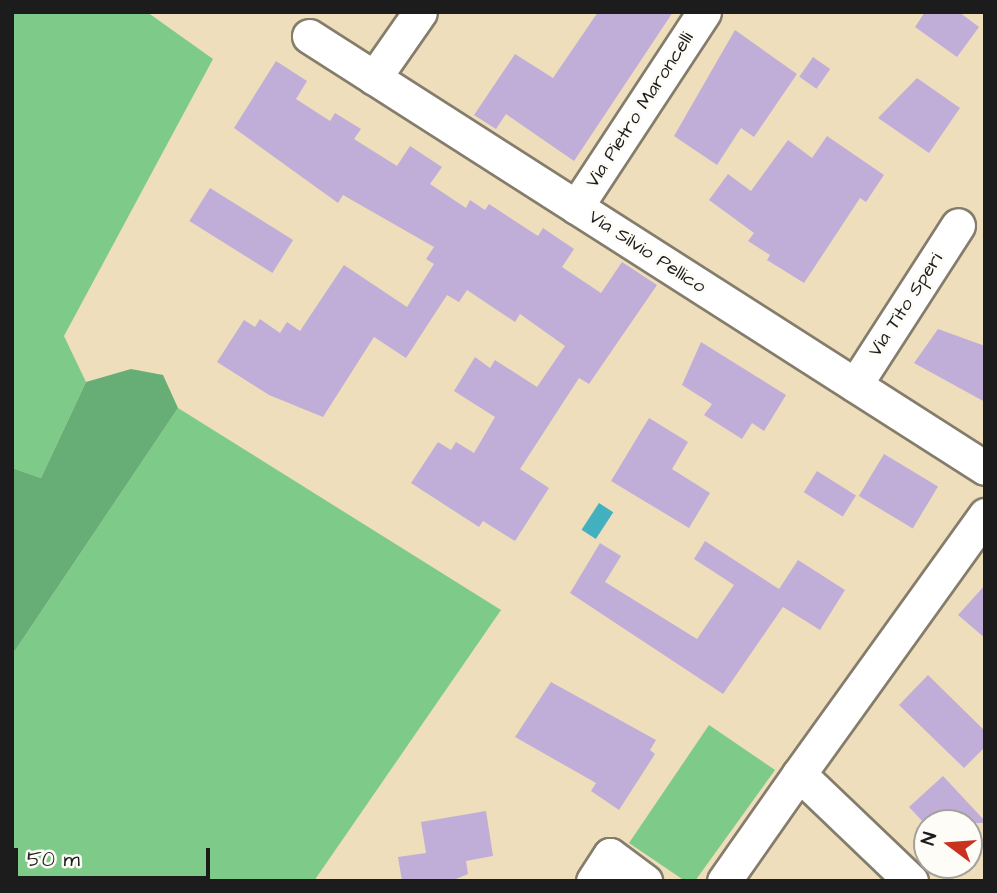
<!DOCTYPE html>
<style>
body{margin:0}
#map{position:relative;width:997px;height:893px;overflow:hidden;background:#eedebc;font-family:"Architects Daughter",sans-serif}
div>[style]{position:absolute}
.green>*{inset:0;background:#7eca89}
.forest>*{inset:0;background:#66ae75}
.water>*{inset:0;background:#43b0c0;transform-origin:0 0}
.building>*{inset:0;background:#c0aed9;transform-origin:0 0}
.roads{filter:drop-shadow(2px 0 #857d6c) drop-shadow(-2px 0 #857d6c) drop-shadow(0 2px #857d6c) drop-shadow(0 -2px #857d6c)}
.minor>*{height:33px;margin:-16.5px;padding:0 16.5px;transform-origin:16.5px;border-radius:16.5px;background:#fff}
span{translate:-50% -50%;white-space:nowrap;text-align:center;line-height:1.15;-webkit-text-stroke:6px #fdfcf7;paint-order:stroke}
.street-label{font-size:19px;color:#1c1c1c}
.frame{position:absolute;inset:0;border:14px solid #1c1c1c;pointer-events:none}
.north{position:absolute;left:913px;top:809px;width:70px;height:70px;box-sizing:border-box;background:#fdfcf7;border:2px solid #a3a29f;border-radius:50%;rotate:286deg;font-size:19px;font-weight:700;line-height:28px;text-align:center;color:#1c1c1c}
.north::after{content:'';display:block;margin:auto;width:24px;height:32px;background:#c8321e;clip-path:polygon(50% 0,100% 100%,50% 72%,0 100%)}
.scale{position:absolute;left:14px;top:848px;width:196px;height:32px;box-sizing:border-box;border:4px solid #1c1c1c;border-top:0;padding-left:9px;font-size:21px;line-height:24px;white-space:nowrap;color:#1c1c1c;-webkit-text-stroke:5px #fdfcf7;paint-order:stroke}
</style>
<div id="map">
<div class="green">
<i style="clip-path:polygon(12px 12px,147px 12px,213px 59px,64px 336px,86px 382px,41px 478px,12px 468px)"></i>
<i style="clip-path:polygon(178px 408px,501px 610px,314px 881px,12px 881px,12px 655px)"></i>
<i style="clip-path:polygon(709px 725px,775px 770px,695px 881px,685px 881px,629px 843px)"></i>
</div>
<div class="forest">
<i style="clip-path:polygon(131px 369px,163px 375px,178px 408px,12px 655px,12px 468px,41px 478px,86px 382px)"></i>
</div>
<div class="water">
<i style="left:599px;top:503px;width:17px;height:32px;rotate:33deg"></i>
</div>
<div class="building">
<i style="clip-path:polygon(598px 12px,673px 12px,574px 161px,506px 114px,496px 129px,474px 115px,515px 54px,553px 78px)"></i>
<i style="clip-path:polygon(925px 12px,959px 12px,979px 27px,957px 57px,915px 27px)"></i>
<i style="clip-path:polygon(735px 30px,797px 74px,754px 137px,741px 128px,717px 165px,674px 136px)"></i>
<i style="left:813px;top:57px;width:21px;height:24px;rotate:35deg"></i>
<i style="clip-path:polygon(276px 61px,307px 81px,296px 99px,330px 121px,335px 113px,361px 129px,354px 139px,397px 166px,410px 146px,442px 167px,430px 184px,466px 208px,470px 200px,485px 210px,489px 204px,538px 236px,543px 228px,574px 249px,562px 267px,601px 293px,622px 262px,657px 285px,589px 384px,579px 378px,520px 469px,549px 488px,515px 541px,483px 521px,479px 527px,411px 483px,438px 442px,451px 450px,456px 442px,474px 453px,495px 417px,454px 391px,475px 357px,490px 368px,495px 360px,537px 387px,565px 346px,520px 314px,515px 322px,467px 290px,459px 302px,447px 295px,406px 358px,374px 337px,323px 417px,269px 395px,217px 362px,244px 320px,255px 327px,260px 319px,280px 333px,287px 322px,300px 331px,344px 265px,407px 307px,434px 264px,426px 259px,434px 247px,343px 195px,338px 203px,234px 128px)"></i>
<i style="clip-path:polygon(917px 78px,960px 108px,929px 153px,878px 118px)"></i>
<i style="clip-path:polygon(827px 136px,884px 175px,866px 202px,860px 198px,804px 283px,767px 260px,770px 255px,748px 241px,754px 233px,709px 200px,728px 174px,751px 191px,788px 140px,812px 158px)"></i>
<i style="left:210px;top:188px;width:98px;height:39px;rotate:32deg"></i>
<i style="clip-path:polygon(938px 329px,985px 346px,985px 402px,914px 363px)"></i>
<i style="clip-path:polygon(701px 342px,786px 395px,764px 431px,752px 423px,742px 439px,704px 415px,712px 404px,682px 385px)"></i>
<i style="clip-path:polygon(649px 418px,688px 442px,672px 469px,710px 493px,689px 528px,611px 481px)"></i>
<i style="left:884px;top:454px;width:63px;height:49px;rotate:31deg"></i>
<i style="left:817px;top:471px;width:46px;height:25px;rotate:32deg"></i>
<i style="clip-path:polygon(705px 541px,779px 589px,798px 560px,845px 590px,820px 630px,783px 607px,723px 694px,570px 593px,600px 543px,621px 556px,605px 582px,697px 639px,734px 585px,694px 559px)"></i>
<i style="clip-path:polygon(985px 585px,985px 638px,958px 615px)"></i>
<i style="clip-path:polygon(928px 675px,985px 731px,985px 747px,964px 768px,899px 705px)"></i>
<i style="clip-path:polygon(551px 682px,656px 740px,650px 750px,655px 754px,619px 810px,591px 791px,596px 783px,515px 737px)"></i>
<i style="clip-path:polygon(943px 776px,985px 821px,985px 823px,924px 823px,909px 807px)"></i>
<i style="clip-path:polygon(486px 811px,493px 856px,466px 861px,468px 874px,451px 881px,402px 881px,398px 857px,426px 853px,421px 822px)"></i>
</div>
<div class="roads">
<div class="minor">
<i style="left:309px;top:36px;width:802px;rotate:32.58deg"></i>
<i style="left:374px;top:78px;width:80px;rotate:-55.1deg"></i>
<i style="left:576px;top:207px;width:233px;rotate:-56.7deg"></i>
<i style="left:855px;top:385px;width:190px;rotate:-57.2deg"></i>
<i style="left:593px;top:881px;width:31px;rotate:-57deg"></i>
<i style="left:610px;top:855px;width:44px;rotate:36.6deg"></i>
<i style="left:724px;top:881px;width:131px;rotate:-55deg"></i>
<i style="left:911px;top:881px;width:155px;rotate:-136.3deg"></i>
<i style="left:799px;top:774px;width:319px;rotate:-54.3deg"></i>
</div>
</div>
<div class="street-label">
<span style="left:640px;top:110px;rotate:-57deg">Via Pietro Maroncelli</span>
<span style="left:647px;top:252px;rotate:33deg">Via Silvio Pellico</span>
<span style="left:906px;top:305px;rotate:-57deg">Via Tito Speri</span>
</div>
<div class="frame"></div>
<div class="north">N</div>
<div class="scale">50 m</div>
</div>
